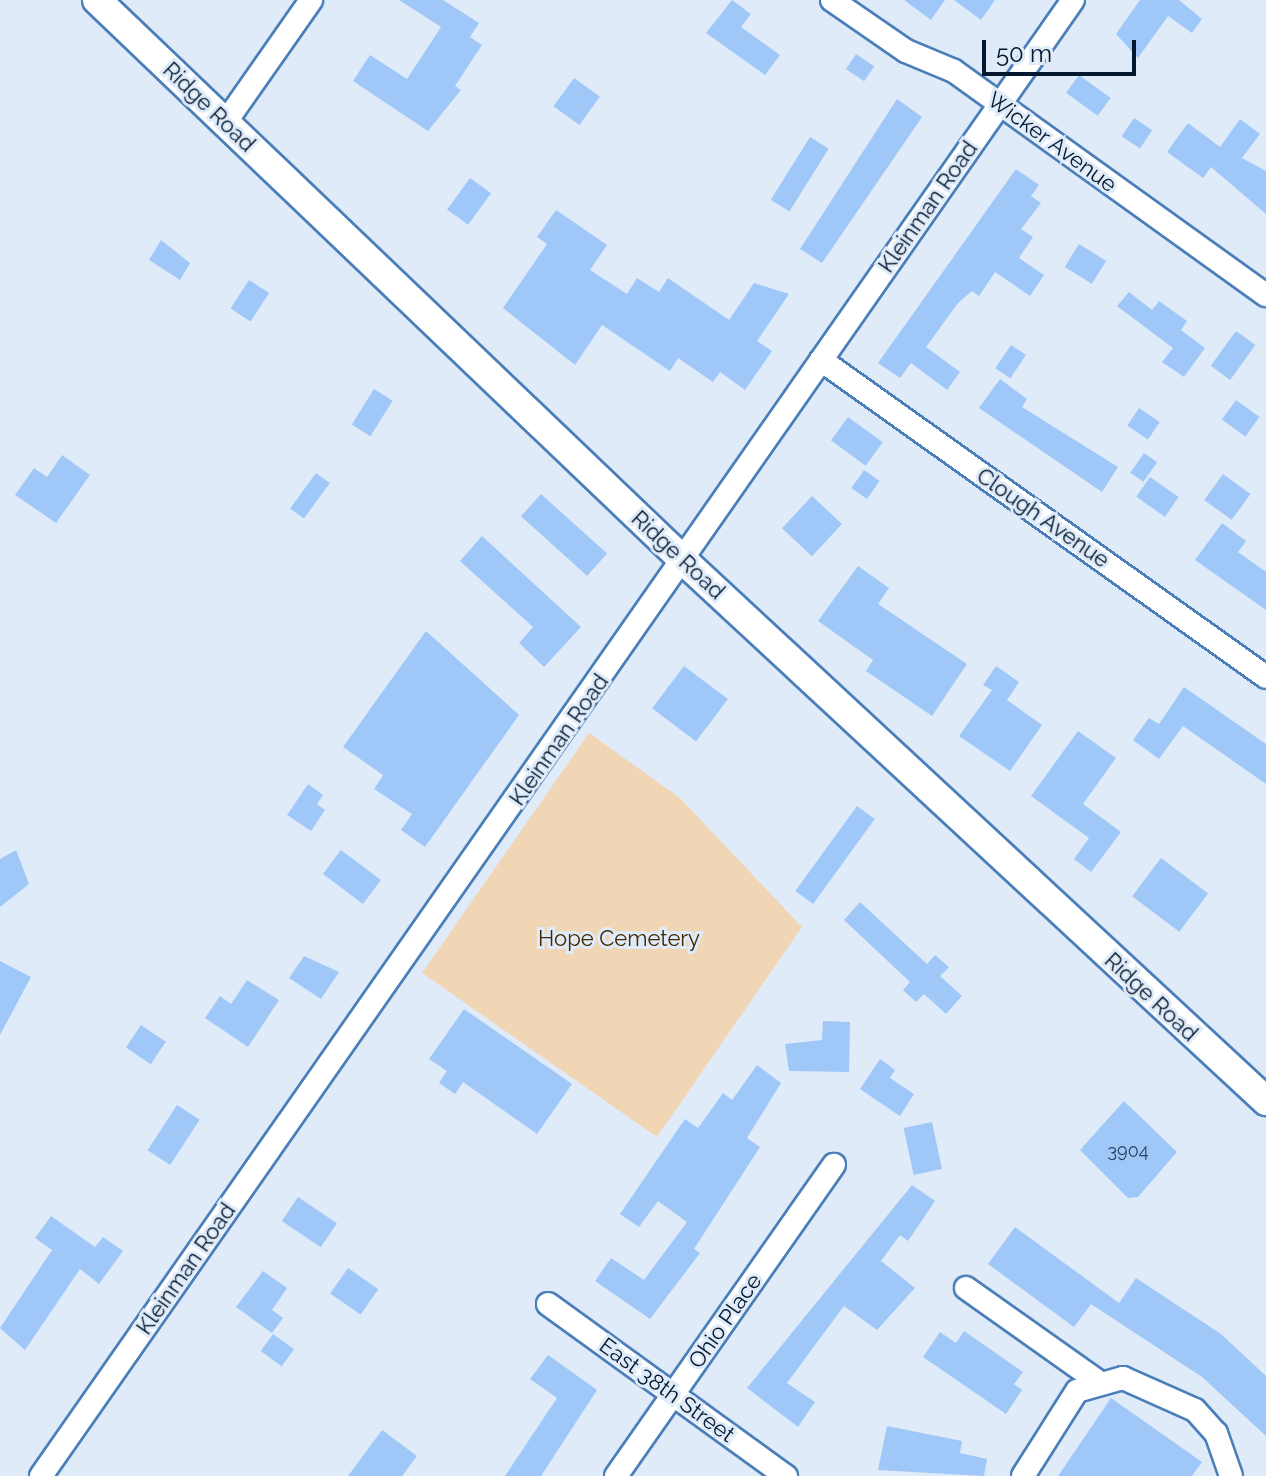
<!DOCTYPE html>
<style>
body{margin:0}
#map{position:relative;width:1266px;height:1476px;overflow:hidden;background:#e0ebf9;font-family:Raleway,sans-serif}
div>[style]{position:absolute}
.green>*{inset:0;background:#f1d6b5}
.building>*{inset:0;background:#9fc8f8;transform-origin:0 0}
.roads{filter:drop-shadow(2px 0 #4b7fb9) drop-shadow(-2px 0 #4b7fb9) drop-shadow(0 2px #4b7fb9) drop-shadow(0 -2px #4b7fb9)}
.minor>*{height:22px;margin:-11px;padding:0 11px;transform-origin:11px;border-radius:11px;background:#fff}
.major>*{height:28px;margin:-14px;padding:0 14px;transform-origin:14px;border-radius:14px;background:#fff}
span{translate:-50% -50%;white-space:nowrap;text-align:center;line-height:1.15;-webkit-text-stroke:6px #e0ebf9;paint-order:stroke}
.number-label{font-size:18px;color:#2a4360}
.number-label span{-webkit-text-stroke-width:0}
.street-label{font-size:22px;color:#03172e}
.park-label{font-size:22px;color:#442900}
.scale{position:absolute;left:982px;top:40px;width:154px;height:36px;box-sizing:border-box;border:4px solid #03172e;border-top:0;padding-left:10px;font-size:24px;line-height:28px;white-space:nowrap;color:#03172e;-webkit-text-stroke:6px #e0ebf9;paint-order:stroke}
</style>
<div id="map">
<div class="green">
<i style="clip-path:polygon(589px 733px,680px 798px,802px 927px,657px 1137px,422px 973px)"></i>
</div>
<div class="building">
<i style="clip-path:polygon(399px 0,443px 0,479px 23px,470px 37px,482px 45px,455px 86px,461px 90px,428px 131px,353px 81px,370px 55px,407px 79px,441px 27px)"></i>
<i style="clip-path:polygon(732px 0,751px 14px,741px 27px,780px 55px,765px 75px,706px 33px)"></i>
<i style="clip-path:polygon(904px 0,945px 0,931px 20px)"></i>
<i style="clip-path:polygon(954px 0,995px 0,981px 20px)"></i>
<i style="clip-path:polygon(1140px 0,1179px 0,1202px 19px,1192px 33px,1168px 16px,1138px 58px,1116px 34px)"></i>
<i style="left:856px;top:54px;width:22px;height:18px;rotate:34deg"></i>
<i style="left:1079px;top:75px;width:39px;height:22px;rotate:36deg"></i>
<i style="left:574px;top:78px;width:32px;height:35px;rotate:36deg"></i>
<i style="clip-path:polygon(897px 99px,922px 117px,822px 263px,800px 249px)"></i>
<i style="left:1134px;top:118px;width:22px;height:22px;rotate:34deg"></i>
<i style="clip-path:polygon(1240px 119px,1260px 134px,1242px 158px,1266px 171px,1266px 214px,1211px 167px,1203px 178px,1167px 152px,1188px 123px,1220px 147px)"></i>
<i style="left:810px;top:137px;width:22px;height:74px;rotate:32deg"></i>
<i style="clip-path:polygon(1016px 169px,1039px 185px,1031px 196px,1041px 203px,1021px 229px,1033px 237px,1019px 258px,1044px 275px,1030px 296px,995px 272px,979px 296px,972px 291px,958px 303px,926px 347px,960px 372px,947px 390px,911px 363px,900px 378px,878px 363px)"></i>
<i style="left:470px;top:178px;width:26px;height:39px;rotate:36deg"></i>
<i style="clip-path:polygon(556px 210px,607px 245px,590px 270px,627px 294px,637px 278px,659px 292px,668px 278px,729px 320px,754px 283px,789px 294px,757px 341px,772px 351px,745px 390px,720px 372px,713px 382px,678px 358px,670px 371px,602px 325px,575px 365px,503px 308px,547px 244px,537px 237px)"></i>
<i style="clip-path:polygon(161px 240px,190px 263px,180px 280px,149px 260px)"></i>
<i style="left:1079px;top:244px;width:32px;height:27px;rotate:32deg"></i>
<i style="left:249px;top:280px;width:24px;height:34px;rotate:33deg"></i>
<i style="clip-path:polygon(1129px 292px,1152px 310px,1159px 301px,1187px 321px,1181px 330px,1205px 348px,1184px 377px,1162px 362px,1173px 348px,1117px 306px)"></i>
<i style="left:1236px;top:331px;width:24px;height:43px;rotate:36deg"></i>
<i style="left:1011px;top:345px;width:18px;height:28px;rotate:34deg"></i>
<i style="clip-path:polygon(1000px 379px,1027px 399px,1022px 407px,1118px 467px,1102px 492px,979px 408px)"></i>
<i style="left:374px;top:389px;width:22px;height:42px;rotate:32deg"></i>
<i style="left:1236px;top:400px;width:29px;height:24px;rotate:36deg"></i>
<i style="left:1139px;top:408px;width:25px;height:21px;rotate:34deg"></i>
<i style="left:848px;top:417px;width:43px;height:29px;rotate:36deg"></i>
<i style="left:1144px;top:453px;width:16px;height:24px;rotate:35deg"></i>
<i style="clip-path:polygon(62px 455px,90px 475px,56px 523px,15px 495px,34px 468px,47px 477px)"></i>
<i style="left:864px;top:470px;width:19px;height:22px;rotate:35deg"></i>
<i style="left:316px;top:473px;width:17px;height:44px;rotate:36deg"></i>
<i style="left:1223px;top:474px;width:34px;height:32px;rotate:36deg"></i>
<i style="left:1150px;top:477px;width:35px;height:24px;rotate:35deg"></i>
<i style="left:541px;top:494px;width:89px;height:30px;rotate:42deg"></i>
<i style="left:812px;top:496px;width:41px;height:44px;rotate:43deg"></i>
<i style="clip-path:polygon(1222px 523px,1246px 541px,1238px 552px,1266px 572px,1266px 610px,1195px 560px)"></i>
<i style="clip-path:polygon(482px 536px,581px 627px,544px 667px,519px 643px,533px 627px,460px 561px)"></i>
<i style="clip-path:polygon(858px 566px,889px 588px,878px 604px,967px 664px,932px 716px,866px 671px,873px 660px,818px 621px)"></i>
<i style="clip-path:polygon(426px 631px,519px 715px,425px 847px,401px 830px,412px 814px,374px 789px,383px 775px,343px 747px)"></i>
<i style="left:684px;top:666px;width:55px;height:53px;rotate:37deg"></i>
<i style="clip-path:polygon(996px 666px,1019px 682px,1007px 700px,1042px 725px,1010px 771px,959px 736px,992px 690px,983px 685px)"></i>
<i style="clip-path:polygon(1184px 687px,1266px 744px,1266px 784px,1183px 726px,1159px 759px,1133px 740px,1149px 718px,1159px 724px)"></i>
<i style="clip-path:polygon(1078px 731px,1116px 758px,1083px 804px,1121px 832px,1091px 872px,1074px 859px,1089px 838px,1031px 796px)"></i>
<i style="clip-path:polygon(308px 784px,323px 795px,317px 804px,325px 810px,311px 831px,287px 815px)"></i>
<i style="left:857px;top:806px;width:22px;height:105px;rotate:36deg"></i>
<i style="clip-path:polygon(16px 850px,29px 884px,0 907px,0 859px)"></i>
<i style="left:341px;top:850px;width:50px;height:30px;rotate:37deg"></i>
<i style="left:1161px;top:858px;width:59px;height:48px;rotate:37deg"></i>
<i style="clip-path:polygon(860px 902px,927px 964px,935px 955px,949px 967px,940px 976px,962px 996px,946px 1014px,924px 994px,916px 1002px,903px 990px,910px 982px,844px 920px)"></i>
<i style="clip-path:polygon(304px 956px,339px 972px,321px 999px,289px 978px)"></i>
<i style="clip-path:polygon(0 961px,31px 977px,0 1035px)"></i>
<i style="clip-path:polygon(247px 980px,279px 1000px,248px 1047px,205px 1018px,220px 996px,231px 1004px)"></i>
<i style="clip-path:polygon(464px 1009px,572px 1084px,537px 1134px,463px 1082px,455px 1094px,439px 1083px,447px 1071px,429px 1059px)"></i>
<i style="clip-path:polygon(823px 1021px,850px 1022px,849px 1072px,789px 1071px,785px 1044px,822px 1040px)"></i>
<i style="left:141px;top:1025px;width:30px;height:27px;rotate:34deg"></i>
<i style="clip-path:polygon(880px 1059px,895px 1070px,890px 1078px,914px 1094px,900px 1116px,860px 1089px)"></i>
<i style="clip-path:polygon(757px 1065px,781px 1083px,747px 1138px,760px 1147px,694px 1249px,700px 1253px,650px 1319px,595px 1281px,611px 1258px,644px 1280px,687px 1222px,658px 1201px,639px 1227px,620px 1214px,685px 1119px,698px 1128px,723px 1093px,732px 1100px)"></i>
<i style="clip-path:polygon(1124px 1101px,1177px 1152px,1138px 1197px,1128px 1198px,1080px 1150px)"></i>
<i style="left:177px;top:1105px;width:27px;height:54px;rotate:33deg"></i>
<i style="left:932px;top:1122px;width:48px;height:29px;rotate:78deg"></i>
<i style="clip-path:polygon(912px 1185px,935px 1201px,908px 1241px,900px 1235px,881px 1261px,915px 1288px,877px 1330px,844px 1306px,787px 1383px,815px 1402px,798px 1427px,747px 1388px)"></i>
<i style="left:298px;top:1197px;width:47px;height:29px;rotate:34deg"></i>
<i style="clip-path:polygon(51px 1216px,95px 1247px,103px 1237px,123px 1251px,99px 1284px,80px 1269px,25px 1350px,0 1328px,52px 1250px,35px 1238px)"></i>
<i style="clip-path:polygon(1015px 1227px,1119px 1303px,1136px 1278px,1221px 1334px,1266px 1376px,1266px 1436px,1202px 1377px,1091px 1304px,1074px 1327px,988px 1264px)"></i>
<i style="left:348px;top:1268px;width:37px;height:31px;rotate:35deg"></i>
<i style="clip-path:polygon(263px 1271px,287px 1288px,272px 1310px,283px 1318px,272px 1333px,236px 1307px)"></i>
<i style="clip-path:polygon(964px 1331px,1023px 1372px,1014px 1384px,1022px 1390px,1006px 1414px,923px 1357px,940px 1332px,956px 1343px)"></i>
<i style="left:273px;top:1334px;width:26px;height:21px;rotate:36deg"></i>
<i style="clip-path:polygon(548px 1355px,597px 1390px,541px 1476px,505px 1476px,557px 1398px,530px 1379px)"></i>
<i style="clip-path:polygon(1111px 1398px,1202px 1462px,1192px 1476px,1058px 1476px)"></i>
<i style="clip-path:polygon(887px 1426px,962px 1441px,960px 1453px,987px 1459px,984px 1476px,878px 1470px)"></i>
<i style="clip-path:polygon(382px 1430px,417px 1456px,402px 1476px,348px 1476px)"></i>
</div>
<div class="roads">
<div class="minor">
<i style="left:832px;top:0;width:90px;rotate:34.6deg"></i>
<i style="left:906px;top:51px;width:52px;rotate:22.6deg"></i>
<i style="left:954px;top:71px;width:384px;rotate:35.7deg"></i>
<i style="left:225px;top:123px;width:150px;rotate:-55deg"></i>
<i style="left:821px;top:360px;width:546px;rotate:35.46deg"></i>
<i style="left:966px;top:1288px;width:159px;rotate:35.3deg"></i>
<i style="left:548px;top:1304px;width:294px;rotate:35.9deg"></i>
<i style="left:41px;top:1476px;width:1801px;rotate:-55.04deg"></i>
<i style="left:616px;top:1476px;width:380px;rotate:-55deg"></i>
<i style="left:1023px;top:1476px;width:101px;rotate:-57.6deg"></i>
<i style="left:1077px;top:1391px;width:48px;rotate:-15.8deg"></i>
<i style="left:1123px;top:1378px;width:79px;rotate:24deg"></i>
<i style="left:1195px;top:1410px;width:31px;rotate:48deg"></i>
<i style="left:1216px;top:1433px;width:46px;rotate:70.8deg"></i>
</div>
<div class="major">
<i style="left:97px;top:0;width:813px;rotate:43.7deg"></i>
<i style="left:685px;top:562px;width:793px;rotate:42.85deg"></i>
</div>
</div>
<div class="number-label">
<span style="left:1128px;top:1151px">3904</span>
</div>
<div class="street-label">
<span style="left:209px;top:107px;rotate:44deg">Ridge Road</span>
<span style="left:1052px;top:142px;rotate:36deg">Wicker Avenue</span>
<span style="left:928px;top:207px;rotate:-55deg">Kleinman Road</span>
<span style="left:1043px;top:518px;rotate:35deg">Clough Avenue</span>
<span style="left:678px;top:555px;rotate:43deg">Ridge Road</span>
<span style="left:559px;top:740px;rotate:-55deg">Kleinman Road</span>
<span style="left:1151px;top:997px;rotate:43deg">Ridge Road</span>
<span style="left:186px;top:1269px;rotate:-55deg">Kleinman Road</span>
<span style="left:725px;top:1321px;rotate:-55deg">Ohio Place</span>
<span style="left:667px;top:1390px;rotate:36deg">East 38th Street</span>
</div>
<div class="park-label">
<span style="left:619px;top:939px">Hope Cemetery</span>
</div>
<div class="scale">50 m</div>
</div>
